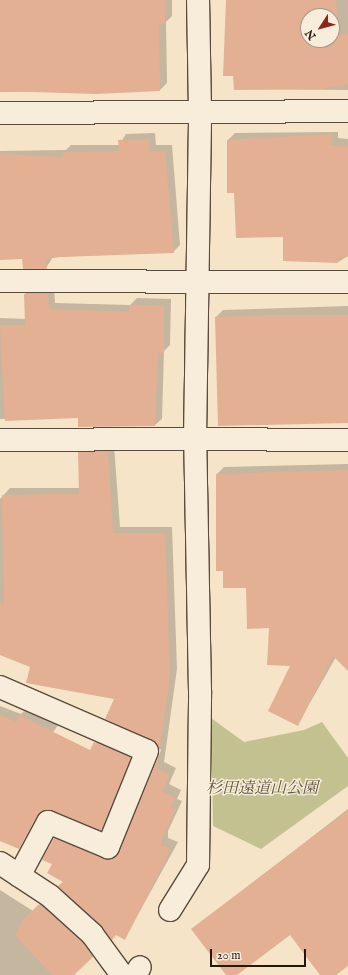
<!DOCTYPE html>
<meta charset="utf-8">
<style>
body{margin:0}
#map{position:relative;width:348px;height:975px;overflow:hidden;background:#f5e4c7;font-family:"IM FELL English","Noto Serif JP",serif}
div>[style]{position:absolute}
.green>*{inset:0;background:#c4c190}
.shadow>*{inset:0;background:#0003}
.building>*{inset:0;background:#e4b093}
.roads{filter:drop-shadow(1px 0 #594b3d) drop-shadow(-1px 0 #594b3d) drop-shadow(0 1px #594b3d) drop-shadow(0 -1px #594b3d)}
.minor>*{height:22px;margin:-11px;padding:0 11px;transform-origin:11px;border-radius:11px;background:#f8eddb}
span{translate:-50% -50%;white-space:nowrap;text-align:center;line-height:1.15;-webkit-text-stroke:3px #f8eddb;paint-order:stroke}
.park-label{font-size:16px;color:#5d533c;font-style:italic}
.north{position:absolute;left:300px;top:8px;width:40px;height:40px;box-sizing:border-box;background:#f8eddb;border:1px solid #a49889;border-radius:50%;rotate:234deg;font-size:11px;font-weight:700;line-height:16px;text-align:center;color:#25180f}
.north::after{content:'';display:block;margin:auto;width:14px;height:18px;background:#8f2418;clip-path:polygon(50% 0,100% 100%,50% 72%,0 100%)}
.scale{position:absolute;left:210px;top:949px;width:96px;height:18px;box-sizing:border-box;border:2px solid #25180f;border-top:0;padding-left:5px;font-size:12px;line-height:14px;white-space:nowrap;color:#25180f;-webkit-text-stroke:3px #f8eddb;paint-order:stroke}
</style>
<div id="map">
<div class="green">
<i style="clip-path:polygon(211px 718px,244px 742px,304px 730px,322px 722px,348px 758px,348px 786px,261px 849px,213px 826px)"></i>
</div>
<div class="shadow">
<i style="clip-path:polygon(0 0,172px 0,172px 16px,166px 22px,167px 83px,160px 90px,0 92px)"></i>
<i style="clip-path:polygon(evenodd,227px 0,348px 0,348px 90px,235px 89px,234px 75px,224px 75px,227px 0,308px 16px,332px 16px,332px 40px,308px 40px,308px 16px)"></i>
<i style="clip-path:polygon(338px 132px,338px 138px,348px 139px,348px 256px,338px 262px,284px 236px,235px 191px,228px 140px,235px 133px)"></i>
<i style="clip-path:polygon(155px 133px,156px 145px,172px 145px,180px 245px,173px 252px,53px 257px,46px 268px,23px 258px,0 258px,0 151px,66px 150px,71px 145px,119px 145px,126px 134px)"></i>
<i style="clip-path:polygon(32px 287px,54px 287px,55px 303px,130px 305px,137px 298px,171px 299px,170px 345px,164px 351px,162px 419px,155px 425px,79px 426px,79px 417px,0 419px,0 318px,26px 319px,25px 294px)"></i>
<i style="clip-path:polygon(348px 306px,348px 422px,216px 317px,223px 310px)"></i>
<i style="clip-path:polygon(87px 445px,114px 445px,120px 527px,172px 527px,177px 669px,164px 762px,176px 768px,169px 784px,181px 790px,177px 799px,182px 801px,168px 831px,168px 838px,178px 842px,125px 938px,64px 882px,53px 864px,54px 838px,62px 831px,111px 852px,121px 851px,161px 750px,115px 698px,0 654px,0 499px,10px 488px,80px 488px,79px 453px)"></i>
<i style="clip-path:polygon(348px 464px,348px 670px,336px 657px,298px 724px,291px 665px,246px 587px,224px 570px,217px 474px,224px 467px)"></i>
<i style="clip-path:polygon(0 706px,21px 714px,27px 708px,59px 724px,0 804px)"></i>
<i style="clip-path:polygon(102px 735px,137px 750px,108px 822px,101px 829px,51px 809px)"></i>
<i style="clip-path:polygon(348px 809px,348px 965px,335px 975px,321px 975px,290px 934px,236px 975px,228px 975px,193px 929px)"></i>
<i style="clip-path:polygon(0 890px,33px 911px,47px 898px,100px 949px,72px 975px,0 975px)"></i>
</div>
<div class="building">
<i style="clip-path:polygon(0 0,165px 0,165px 24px,159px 24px,160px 91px,96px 94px,0 91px)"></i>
<i style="clip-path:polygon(evenodd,226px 0,336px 0,338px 35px,348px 34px,348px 84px,322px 89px,234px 90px,233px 76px,223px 76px,226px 0,308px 16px,332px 16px,332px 40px,308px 40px,308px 16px)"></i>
<i style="clip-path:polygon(331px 134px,331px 145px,348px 146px,348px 257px,339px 257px,338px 263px,283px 261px,283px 237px,236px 238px,234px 193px,227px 193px,227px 140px)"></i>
<i style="clip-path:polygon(149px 139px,149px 152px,165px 151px,174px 253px,60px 257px,46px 259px,47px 269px,23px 269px,22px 259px,0 260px,0 154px,63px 157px,63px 152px,119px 151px,118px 140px)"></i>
<i style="clip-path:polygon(24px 294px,48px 294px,49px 309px,129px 312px,129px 305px,164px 305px,164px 353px,158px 353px,155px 426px,78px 427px,78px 418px,5px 421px,0 325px,25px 325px)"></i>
<i style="clip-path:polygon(270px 315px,348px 315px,348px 423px,218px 426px,215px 317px)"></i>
<i style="clip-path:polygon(78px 452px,108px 452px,113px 533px,165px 533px,170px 676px,157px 769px,170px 775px,162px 791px,175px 798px,171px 807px,176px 809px,162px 838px,161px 845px,171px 849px,125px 940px,116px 935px,112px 940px,58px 886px,63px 882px,47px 873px,52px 864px,42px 860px,54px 838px,103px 859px,116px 857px,159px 756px,157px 744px,105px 719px,114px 699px,26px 683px,30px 667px,0 655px,0 603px,4px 604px,2px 495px,79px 494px)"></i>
<i style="clip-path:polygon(348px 470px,348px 671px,333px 656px,298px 726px,268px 711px,290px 666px,267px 665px,269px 628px,247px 629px,246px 588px,223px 588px,223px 571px,216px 571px,216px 474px)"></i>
<i style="clip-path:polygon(0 715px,17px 722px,19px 715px,90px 750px,94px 742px,131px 758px,101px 831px,46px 810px,37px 816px,19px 849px,0 841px)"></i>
<i style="clip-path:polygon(348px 810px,348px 966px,336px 975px,320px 975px,290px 935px,237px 975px,226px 975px,191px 929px)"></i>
<i style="clip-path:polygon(39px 904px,83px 942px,93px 957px,74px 975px,52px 975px,15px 935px,23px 920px)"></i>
</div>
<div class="roads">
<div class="minor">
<i style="left:0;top:113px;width:348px;rotate:-0.3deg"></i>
<i style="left:0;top:281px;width:348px;rotate:0.2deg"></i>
<i style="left:0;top:440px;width:195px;rotate:-0.3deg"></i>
<i style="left:195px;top:439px;width:327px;rotate:-89.1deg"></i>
<i style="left:200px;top:112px;width:112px;rotate:-91deg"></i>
<i style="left:0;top:687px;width:160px;rotate:23.5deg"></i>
<i style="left:147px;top:751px;width:104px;rotate:112.1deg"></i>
<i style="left:108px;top:847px;width:65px;rotate:-157.4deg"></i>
<i style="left:48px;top:822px;width:61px;rotate:118.2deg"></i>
<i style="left:0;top:863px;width:60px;rotate:33.4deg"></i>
<i style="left:50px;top:896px;width:57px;rotate:42.1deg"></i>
<i style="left:92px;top:934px;width:51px;rotate:53.8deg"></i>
<i style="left:170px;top:910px;width:53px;rotate:-58.1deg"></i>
<i style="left:198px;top:865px;width:174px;rotate:-89.3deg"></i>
<i style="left:200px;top:691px;width:252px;rotate:-91.1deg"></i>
<i style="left:195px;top:439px;width:153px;rotate:0.4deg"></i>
<i style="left:135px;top:975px;width:9px;rotate:-58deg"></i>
</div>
</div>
<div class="park-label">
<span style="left:262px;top:789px">杉田遠道山公園</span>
</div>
<div class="north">N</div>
<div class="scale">20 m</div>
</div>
